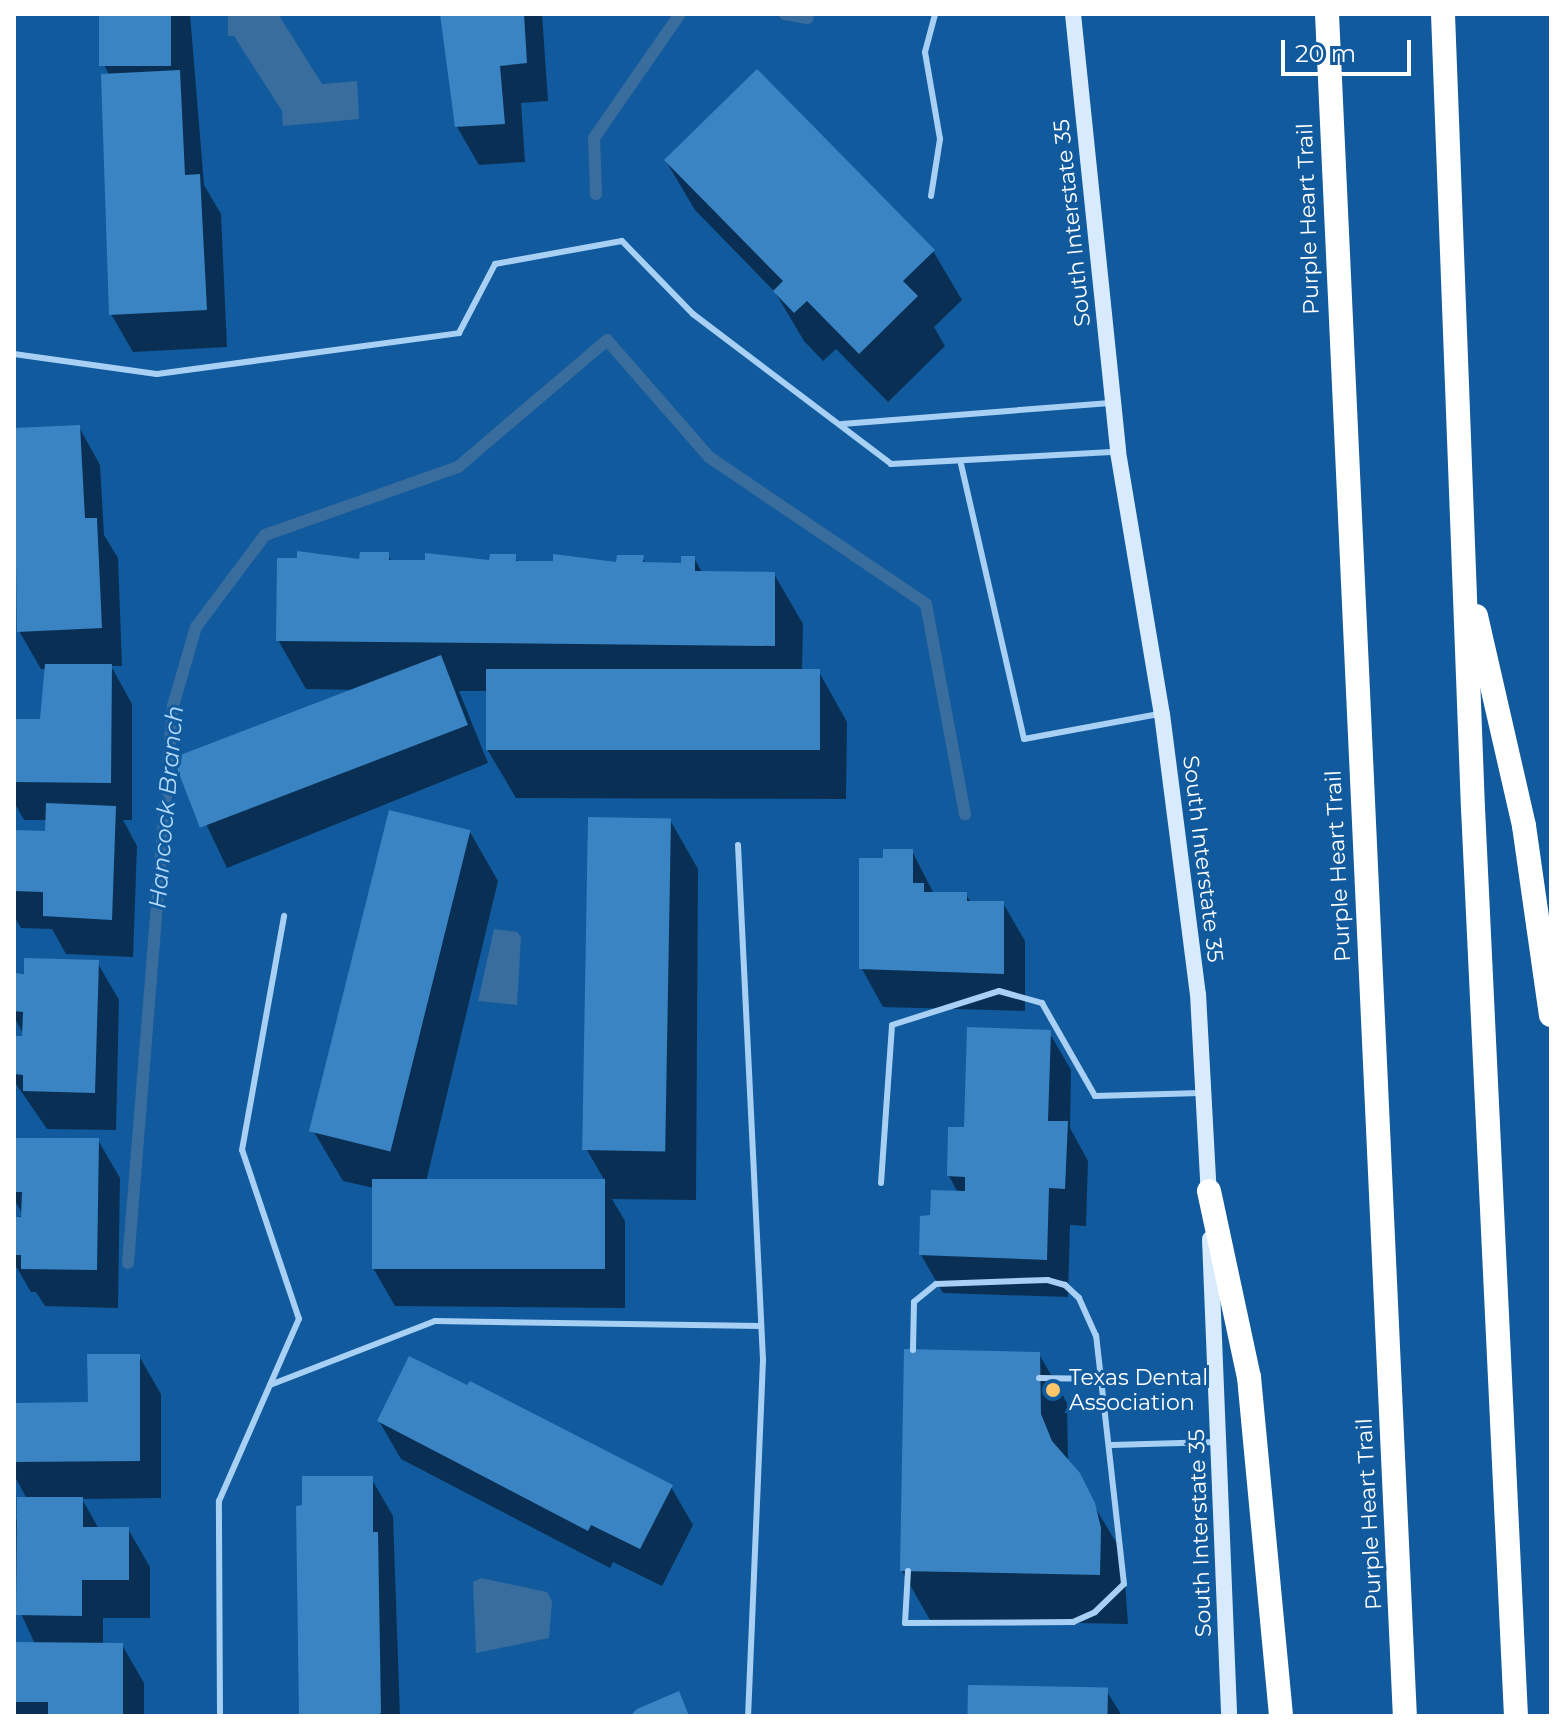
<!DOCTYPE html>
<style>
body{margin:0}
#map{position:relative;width:1565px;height:1730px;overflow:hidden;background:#115a9d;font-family:Montserrat,sans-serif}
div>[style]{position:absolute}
.water>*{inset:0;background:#396d9d}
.shadow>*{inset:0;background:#0007}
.stream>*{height:12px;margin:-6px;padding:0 6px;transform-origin:6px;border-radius:6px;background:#396d9d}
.building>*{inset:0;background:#3a84c4;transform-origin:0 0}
.service>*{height:6px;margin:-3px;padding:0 3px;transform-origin:3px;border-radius:3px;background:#a7d0f4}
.secondary>*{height:16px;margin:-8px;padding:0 8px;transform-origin:8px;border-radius:8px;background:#d7ebfd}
.motorway>*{height:24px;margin:-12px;padding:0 12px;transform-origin:12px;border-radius:12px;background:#fff}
.dots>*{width:22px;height:22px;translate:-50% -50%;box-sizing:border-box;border:4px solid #115a9d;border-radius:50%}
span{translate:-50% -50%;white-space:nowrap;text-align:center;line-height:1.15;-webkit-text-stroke:6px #115a9d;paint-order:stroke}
.street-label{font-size:22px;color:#fff}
.poi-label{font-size:22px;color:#fff}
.left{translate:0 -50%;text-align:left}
.water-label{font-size:24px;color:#b3dafb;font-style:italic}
.frame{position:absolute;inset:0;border:16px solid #fff;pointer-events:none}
.scale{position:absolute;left:1281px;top:40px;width:130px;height:36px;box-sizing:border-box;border:4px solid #fff;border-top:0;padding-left:10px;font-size:24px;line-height:28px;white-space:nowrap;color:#fff;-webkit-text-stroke:6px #115a9d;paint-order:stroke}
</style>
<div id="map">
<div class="water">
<i style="clip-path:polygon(278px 14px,322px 84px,357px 81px,359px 119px,283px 126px,282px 111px,234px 36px,228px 36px,228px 16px)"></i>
<i style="clip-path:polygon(494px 929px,517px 932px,521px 937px,517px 1005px,478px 1001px)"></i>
<i style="clip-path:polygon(481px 1578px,547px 1592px,552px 1601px,549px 1638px,476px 1653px,473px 1582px)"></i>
</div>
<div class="shadow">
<i style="clip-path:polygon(101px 14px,190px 14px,204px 185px,221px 214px,227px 347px,133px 352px,111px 314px,110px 76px,104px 65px)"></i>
<i style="clip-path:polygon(442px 14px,542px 14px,548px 101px,521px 103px,525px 162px,479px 165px,457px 127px)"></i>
<i style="clip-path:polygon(666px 161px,933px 251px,962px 300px,934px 327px,945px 346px,888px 402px,836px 349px,823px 361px,804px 341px,775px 292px,695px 210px)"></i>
<i style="clip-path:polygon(79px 427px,100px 465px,104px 535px,118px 558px,122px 666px,111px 666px,132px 704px,132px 820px,123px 820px,137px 846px,133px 957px,66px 954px,52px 929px,21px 928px,14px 916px,14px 832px,47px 833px,48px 820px,24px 820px,14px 802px,14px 721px,42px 721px,47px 669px,41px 669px,19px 631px,14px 430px)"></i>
<i style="clip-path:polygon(299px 553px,323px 554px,327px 560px,361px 561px,387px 554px,392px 562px,491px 563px,514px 556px,519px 563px,618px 564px,642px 557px,646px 564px,683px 565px,694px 558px,703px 574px,774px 574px,803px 624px,802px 672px,819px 672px,847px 722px,846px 799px,516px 798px,487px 749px,488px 691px,459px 691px,488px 763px,227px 868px,177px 763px,359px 690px,306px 689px,278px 640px)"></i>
<i style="clip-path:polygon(670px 820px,698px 869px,696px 1200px,612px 1199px,625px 1221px,625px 1308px,395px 1306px,373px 1268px,374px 1188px,343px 1181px,314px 1132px,470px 832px,498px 881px,426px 1182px,606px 1183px,587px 1150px)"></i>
<i style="clip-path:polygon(912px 851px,934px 894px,966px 894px,971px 903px,1003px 903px,1025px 941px,1025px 1011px,883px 1007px,862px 969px)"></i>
<i style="clip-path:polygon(97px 962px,119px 1000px,116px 1130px,47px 1129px,14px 1081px,14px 1038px,24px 1035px,14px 1017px,14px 975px)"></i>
<i style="clip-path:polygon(1049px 1032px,1071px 1070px,1070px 1128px,1088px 1161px,1086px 1226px,1070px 1225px,1068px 1297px,943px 1293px,921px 1255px,931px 1217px,958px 1193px,949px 1176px)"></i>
<i style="clip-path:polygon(14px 1140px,98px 1140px,120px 1178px,118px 1308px,45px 1306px,36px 1292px,31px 1292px,14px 1263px,14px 1219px,23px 1215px,14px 1199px)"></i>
<i style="clip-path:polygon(1039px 1354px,1067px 1403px,1068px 1462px,1123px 1554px,1128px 1624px,930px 1620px,902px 1571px)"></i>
<i style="clip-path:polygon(139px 1356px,161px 1394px,161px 1498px,82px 1499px,99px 1529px,128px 1529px,150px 1567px,150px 1618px,103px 1618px,103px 1645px,122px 1645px,144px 1683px,144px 1716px,14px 1716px,14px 1644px,35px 1644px,14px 1598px,14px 1524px,27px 1499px,14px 1475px,14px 1405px,90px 1404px)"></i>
<i style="clip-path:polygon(379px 1421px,671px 1487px,693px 1525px,662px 1586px,613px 1562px,610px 1568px,401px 1459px)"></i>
<i style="clip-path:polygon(371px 1478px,393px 1516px,400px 1716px,303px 1716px)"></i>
<i style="clip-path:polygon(1106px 1690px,1122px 1716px,969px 1716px)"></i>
</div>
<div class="stream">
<i style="left:785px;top:14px;width:23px;rotate:10deg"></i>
<i style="left:596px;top:194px;width:56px;rotate:-92deg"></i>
<i style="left:594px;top:138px;width:151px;rotate:-55.3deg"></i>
<i style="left:128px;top:1263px;width:559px;rotate:-85.38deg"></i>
<i style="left:173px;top:706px;width:82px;rotate:-73.8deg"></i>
<i style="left:196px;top:627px;width:115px;rotate:-53.1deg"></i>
<i style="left:265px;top:535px;width:205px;rotate:-19.4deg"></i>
<i style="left:458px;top:467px;width:196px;rotate:-40.4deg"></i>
<i style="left:607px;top:340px;width:155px;rotate:48.9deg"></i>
<i style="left:709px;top:457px;width:262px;rotate:34.1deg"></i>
<i style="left:926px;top:604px;width:214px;rotate:79.5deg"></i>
</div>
<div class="building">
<i style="left:99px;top:14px;width:72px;height:52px"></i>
<i style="clip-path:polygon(440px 14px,524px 14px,527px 63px,500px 66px,505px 124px,455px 127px)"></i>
<i style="clip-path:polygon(757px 69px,935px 250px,903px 281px,918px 296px,859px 354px,807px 301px,794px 313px,773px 291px,783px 281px,664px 160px)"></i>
<i style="clip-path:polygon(180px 70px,185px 175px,200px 174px,207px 310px,109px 315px,101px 74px)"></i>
<i style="clip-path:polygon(80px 425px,85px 518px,97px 518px,102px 628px,17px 632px,14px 428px)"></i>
<i style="clip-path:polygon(297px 551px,359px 559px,360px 552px,389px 552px,389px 560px,425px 560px,425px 553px,489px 560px,490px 554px,516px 554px,516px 561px,553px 561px,553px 554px,616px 562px,617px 555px,644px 555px,643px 562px,681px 563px,681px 556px,695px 556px,695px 571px,775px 572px,775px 646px,276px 641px,277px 558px,297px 558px)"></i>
<i style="left:441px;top:655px;width:75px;height:287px;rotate:69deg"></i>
<i style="clip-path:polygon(45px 664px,112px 664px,111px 783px,14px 782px,14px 719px,40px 719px)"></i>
<i style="left:486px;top:669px;width:334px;height:81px"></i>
<i style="clip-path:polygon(46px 803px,116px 806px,112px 920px,43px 916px,43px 892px,14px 891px,14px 830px,45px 831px)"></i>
<i style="left:389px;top:810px;width:84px;height:331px;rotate:14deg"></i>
<i style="left:588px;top:817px;width:83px;height:333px;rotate:1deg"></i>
<i style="clip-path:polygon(883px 849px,913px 849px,913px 883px,924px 883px,924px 892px,967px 892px,967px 901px,1004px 901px,1004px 974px,859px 969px,859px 858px,883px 858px)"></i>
<i style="clip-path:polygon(24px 958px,99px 960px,95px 1093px,23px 1091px,23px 1075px,14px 1074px,14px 1036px,22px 1036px,23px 1012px,14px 1011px,14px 973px,24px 974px)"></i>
<i style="clip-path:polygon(967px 1027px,1051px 1030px,1048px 1121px,1068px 1121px,1065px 1189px,1049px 1188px,1047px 1260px,919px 1255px,920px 1216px,930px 1215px,931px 1190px,965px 1191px,965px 1177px,947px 1176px,948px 1127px,964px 1127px)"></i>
<i style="clip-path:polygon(14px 1138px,99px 1138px,97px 1270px,21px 1269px,21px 1255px,14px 1255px,14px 1217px,21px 1217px,22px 1192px,14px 1192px)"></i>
<i style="left:372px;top:1179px;width:233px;height:90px"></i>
<i style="clip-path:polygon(904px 1349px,1040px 1352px,1041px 1414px,1052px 1441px,1080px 1473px,1095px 1503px,1101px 1528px,1100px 1575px,900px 1571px)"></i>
<i style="clip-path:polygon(87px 1354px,140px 1354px,140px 1461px,14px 1462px,14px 1403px,88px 1402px)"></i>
<i style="clip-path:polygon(409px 1356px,467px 1385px,470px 1381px,673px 1485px,640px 1549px,591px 1525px,588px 1531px,377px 1421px)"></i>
<i style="clip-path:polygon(302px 1476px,373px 1476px,373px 1532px,378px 1532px,381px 1713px,376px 1716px,299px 1716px,296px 1506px,302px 1505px)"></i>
<i style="clip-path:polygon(17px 1497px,83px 1497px,83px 1527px,129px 1527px,129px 1580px,82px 1580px,82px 1616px,16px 1615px)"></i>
<i style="clip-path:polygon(14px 1642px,123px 1643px,123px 1716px,48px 1716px,48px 1702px,14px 1702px)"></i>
<i style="left:968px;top:1685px;width:140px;height:31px;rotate:1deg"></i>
<i style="clip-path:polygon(679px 1691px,689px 1716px,630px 1716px,637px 1709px)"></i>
</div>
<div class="service">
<i style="left:931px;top:196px;width:58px;rotate:-81deg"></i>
<i style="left:940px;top:139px;width:88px;rotate:-99.8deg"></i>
<i style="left:925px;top:52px;width:39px;rotate:-75deg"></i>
<i style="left:14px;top:354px;width:144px;rotate:8deg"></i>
<i style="left:157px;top:374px;width:305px;rotate:-7.7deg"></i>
<i style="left:459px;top:333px;width:78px;rotate:-62.4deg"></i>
<i style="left:495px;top:264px;width:129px;rotate:-10.3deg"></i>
<i style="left:622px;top:241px;width:102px;rotate:45.8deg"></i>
<i style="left:693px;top:314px;width:248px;rotate:37.1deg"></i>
<i style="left:891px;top:464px;width:225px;rotate:-3.1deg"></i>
<i style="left:842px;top:424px;width:269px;rotate:-4.5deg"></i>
<i style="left:961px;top:464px;width:282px;rotate:77.1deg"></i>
<i style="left:1024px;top:739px;width:137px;rotate:-10.5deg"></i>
<i style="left:738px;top:845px;width:516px;rotate:87.22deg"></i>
<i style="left:763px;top:1360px;width:356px;rotate:92.4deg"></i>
<i style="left:881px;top:1183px;width:158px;rotate:-86deg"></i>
<i style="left:892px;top:1025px;width:112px;rotate:-17.6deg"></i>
<i style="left:999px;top:991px;width:45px;rotate:15.6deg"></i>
<i style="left:1042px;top:1003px;width:107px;rotate:60.3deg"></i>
<i style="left:1095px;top:1096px;width:106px;rotate:-1.6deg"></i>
<i style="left:1039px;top:1378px;width:63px;rotate:0.9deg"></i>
<i style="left:270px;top:1385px;width:177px;rotate:-21.2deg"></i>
<i style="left:435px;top:1321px;width:326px;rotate:0.9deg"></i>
<i style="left:1112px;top:1445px;width:103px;rotate:-1.7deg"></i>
<i style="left:908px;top:1571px;width:52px;rotate:93.3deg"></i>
<i style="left:905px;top:1623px;width:168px;rotate:-0.3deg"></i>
<i style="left:1073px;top:1622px;width:24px;rotate:-24deg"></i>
<i style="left:1095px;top:1612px;width:40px;rotate:-44deg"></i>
<i style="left:1124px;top:1584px;width:250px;rotate:-96.4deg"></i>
<i style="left:1096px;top:1336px;width:42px;rotate:-114.1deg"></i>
<i style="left:1079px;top:1298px;width:19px;rotate:-137deg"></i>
<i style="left:1065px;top:1285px;width:18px;rotate:-164deg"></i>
<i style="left:1048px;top:1280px;width:112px;rotate:178deg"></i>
<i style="left:936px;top:1284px;width:28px;rotate:141deg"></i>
<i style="left:914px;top:1302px;width:48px;rotate:91.2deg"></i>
<i style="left:220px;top:1716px;width:215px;rotate:-90.3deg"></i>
<i style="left:219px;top:1501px;width:199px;rotate:-66.3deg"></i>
<i style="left:299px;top:1319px;width:178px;rotate:-108.6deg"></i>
<i style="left:242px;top:1150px;width:238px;rotate:-79.8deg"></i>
</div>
<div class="secondary">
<i style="left:1073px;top:14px;width:440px;rotate:84.1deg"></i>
<i style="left:1118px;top:452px;width:266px;rotate:80.5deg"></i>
<i style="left:1162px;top:714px;width:282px;rotate:82.7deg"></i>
<i style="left:1198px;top:994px;width:206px;rotate:86.9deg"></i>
<i style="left:1210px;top:1239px;width:477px;rotate:87.7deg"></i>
</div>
<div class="motorway">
<i style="left:1327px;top:14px;width:1704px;rotate:87.38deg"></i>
<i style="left:1443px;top:14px;width:795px;rotate:87.84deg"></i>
<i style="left:1473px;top:808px;width:909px;rotate:87.29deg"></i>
<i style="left:1476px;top:616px;width:215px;rotate:77.1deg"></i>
<i style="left:1524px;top:826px;width:191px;rotate:81.9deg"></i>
<i style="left:1209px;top:1191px;width:190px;rotate:77.9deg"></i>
<i style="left:1249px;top:1377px;width:341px;rotate:84.6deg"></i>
</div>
<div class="dots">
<i style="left:1053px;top:1390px;background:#ffc76a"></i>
</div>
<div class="street-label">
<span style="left:1308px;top:219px;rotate:-92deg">Purple Heart Trail</span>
<span style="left:1072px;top:223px;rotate:-96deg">South Interstate 35</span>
<span style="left:1203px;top:859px;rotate:83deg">South Interstate 35</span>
<span style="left:1338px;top:866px;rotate:-93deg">Purple Heart Trail</span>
<span style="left:1369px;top:1514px;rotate:-93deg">Purple Heart Trail</span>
<span style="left:1200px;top:1533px;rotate:-92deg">South Interstate 35</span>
</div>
<div class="poi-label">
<span class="left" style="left:1069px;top:1390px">Texas Dental<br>Association</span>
</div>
<div class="water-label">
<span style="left:166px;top:807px;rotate:-85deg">Hancock Branch</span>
</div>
<div class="frame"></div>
<div class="scale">20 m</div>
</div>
